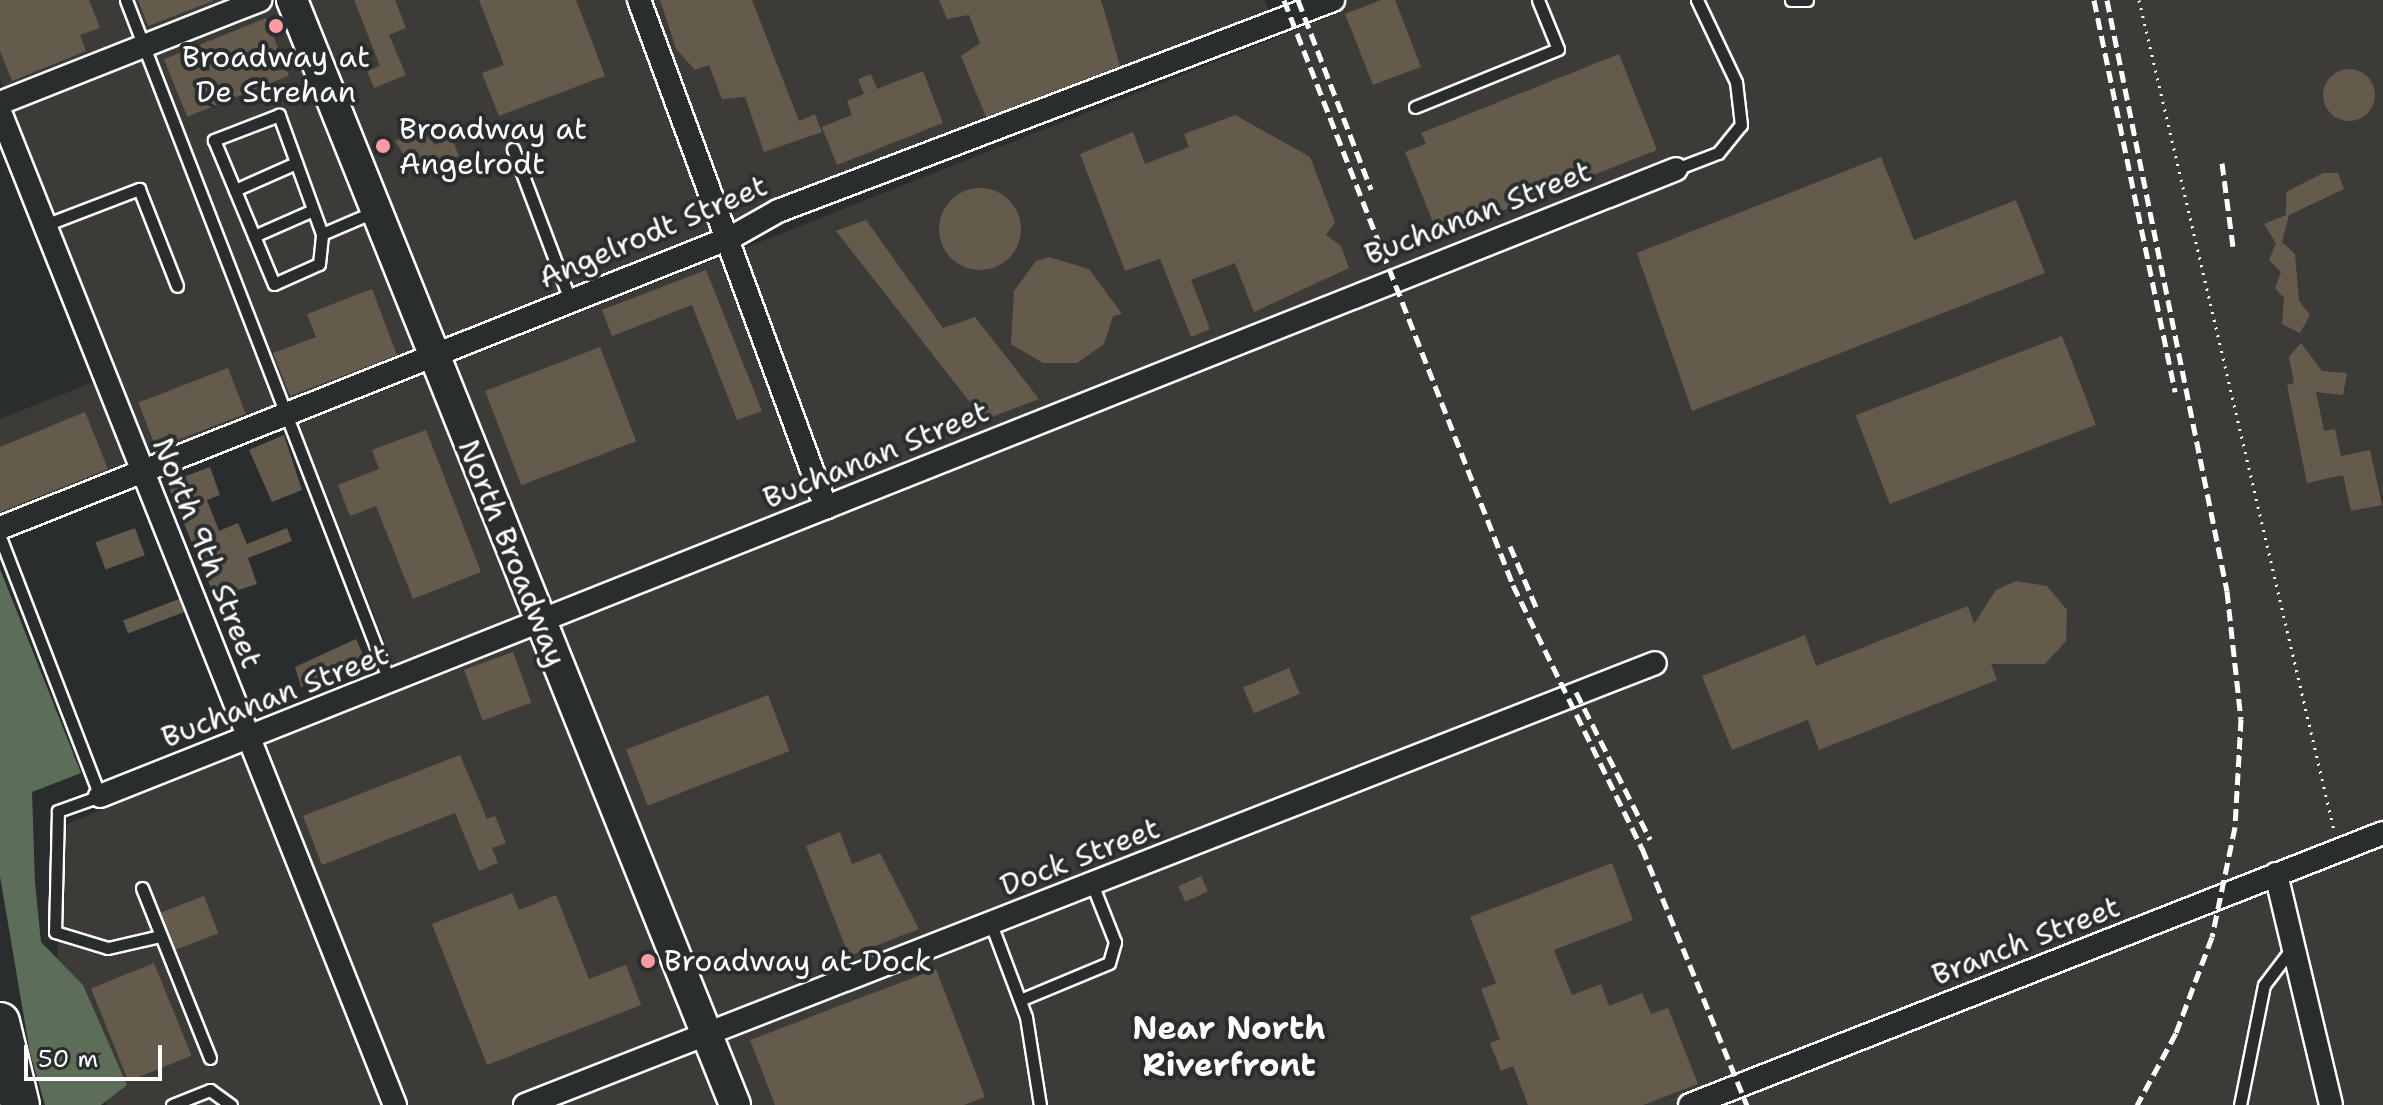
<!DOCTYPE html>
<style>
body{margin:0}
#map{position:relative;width:2383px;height:1105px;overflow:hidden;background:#2a2d2e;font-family:"Shantell Sans",sans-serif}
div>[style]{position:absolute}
.built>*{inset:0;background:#3c3b37}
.green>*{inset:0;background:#5c6e58}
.building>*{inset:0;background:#655b4c;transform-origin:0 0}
.round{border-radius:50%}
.path>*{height:3px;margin-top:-1.5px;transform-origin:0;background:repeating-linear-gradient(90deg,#fff 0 2px,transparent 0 8px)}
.roads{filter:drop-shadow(2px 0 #fff) drop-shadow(-2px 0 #fff) drop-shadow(0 2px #fff) drop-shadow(0 -2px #fff)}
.lane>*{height:11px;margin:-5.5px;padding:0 5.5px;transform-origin:5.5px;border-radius:5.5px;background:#2a2d2e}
.street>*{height:22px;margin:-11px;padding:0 11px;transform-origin:11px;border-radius:11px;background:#2a2d2e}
.secondary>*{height:30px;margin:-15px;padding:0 15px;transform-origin:15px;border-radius:15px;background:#2a2d2e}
.highway>*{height:38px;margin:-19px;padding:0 19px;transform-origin:19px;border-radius:19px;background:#2a2d2e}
.rail>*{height:5px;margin-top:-2.5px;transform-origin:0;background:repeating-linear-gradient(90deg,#fff 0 12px,transparent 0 18px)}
.dots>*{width:22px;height:22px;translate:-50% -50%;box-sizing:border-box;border:4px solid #2a2d2e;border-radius:50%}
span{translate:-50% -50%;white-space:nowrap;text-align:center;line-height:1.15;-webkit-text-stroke:8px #2a2d2e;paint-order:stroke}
.poi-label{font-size:30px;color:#fff}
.left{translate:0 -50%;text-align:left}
.street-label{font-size:30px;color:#fff}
.neighbourhood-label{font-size:32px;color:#fff;font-weight:700}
.scale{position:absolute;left:24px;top:1045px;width:138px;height:36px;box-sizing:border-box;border:4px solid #fff;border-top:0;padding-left:10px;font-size:24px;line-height:28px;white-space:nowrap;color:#fff;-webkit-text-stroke:6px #2a2d2e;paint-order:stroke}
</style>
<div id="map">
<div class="built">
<i style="clip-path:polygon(0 0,236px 0,138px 40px,279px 409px,0 520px,0 419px,116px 373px,0 79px)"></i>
<i style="clip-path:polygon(289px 0,1265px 0,1270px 14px,291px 405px,155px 54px)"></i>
<i style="clip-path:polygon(1343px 0,2383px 0,2383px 1105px,107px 1105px,57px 959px,67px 824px,402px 686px,299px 424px,1346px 10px)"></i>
</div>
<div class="green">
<i style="clip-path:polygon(0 569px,81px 773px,32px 792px,35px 883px,41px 942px,83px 985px,127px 1085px,101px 1105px,45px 1105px,30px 1053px,0 876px)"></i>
</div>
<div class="building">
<i style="clip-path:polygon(0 0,89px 0,100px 28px,80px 35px,86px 51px,12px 81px,0 51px)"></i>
<i style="clip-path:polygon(138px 0,212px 0,213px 1px,148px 26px)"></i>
<i style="clip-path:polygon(354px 0,395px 0,406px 28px,389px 35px,406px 75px,374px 88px,367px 71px,380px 66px)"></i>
<i style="clip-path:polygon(479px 0,576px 0,605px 76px,499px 116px,482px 73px,504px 65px)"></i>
<i style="clip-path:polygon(660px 0,752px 0,799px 121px,815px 114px,822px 132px,764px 152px,745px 97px,722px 99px,709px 65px,695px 70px,676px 49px)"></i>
<i style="clip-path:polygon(939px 0,1101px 0,1120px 66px,986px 117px,961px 56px,980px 43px,969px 15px,947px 19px)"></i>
<i style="clip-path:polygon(1381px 0,1395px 0,1421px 67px,1373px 85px,1345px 14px)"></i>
<i style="left:266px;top:18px;width:62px;height:110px;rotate:68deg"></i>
<i style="clip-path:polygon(1619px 54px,1657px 150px,1458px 228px,1454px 218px,1434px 225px,1405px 152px,1426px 144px,1421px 133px)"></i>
<i class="round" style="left:2323px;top:69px;width:52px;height:52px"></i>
<i style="clip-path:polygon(923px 71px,943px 123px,837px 165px,822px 127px,852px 115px,847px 101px,864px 94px,858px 79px,871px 74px,877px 89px)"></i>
<i style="clip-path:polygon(1235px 115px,1310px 157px,1335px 222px,1326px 235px,1341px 246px,1349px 268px,1254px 312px,1235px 263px,1191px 280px,1210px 329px,1191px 337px,1160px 259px,1125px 271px,1080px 154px,1133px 132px,1145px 164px,1189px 147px,1184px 134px)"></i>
<i style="clip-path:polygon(427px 128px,434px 145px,452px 138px,459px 156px,415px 172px,395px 141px)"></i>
<i style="clip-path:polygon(1881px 157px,1914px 240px,2016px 200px,2045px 273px,1692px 411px,1637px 253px)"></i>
<i style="clip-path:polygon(2323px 173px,2338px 173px,2344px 189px,2289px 215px,2282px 242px,2295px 254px,2299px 301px,2310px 315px,2300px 333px,2282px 324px,2284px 298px,2275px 288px,2281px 272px,2269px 260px,2276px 243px,2264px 224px,2286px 215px,2286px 192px)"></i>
<i class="round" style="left:939px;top:188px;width:82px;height:82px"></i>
<i style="clip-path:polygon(866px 220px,943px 328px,975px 317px,1039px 399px,984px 420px,836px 231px)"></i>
<i style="clip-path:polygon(1049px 257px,1089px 269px,1122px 314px,1113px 316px,1104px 344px,1077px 363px,1043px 363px,1011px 344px,1014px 291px,1036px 261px)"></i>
<i style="clip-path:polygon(706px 270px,762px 411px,737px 420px,692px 305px,612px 336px,602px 310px)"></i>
<i style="clip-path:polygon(372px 289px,397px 355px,290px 396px,273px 353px,316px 337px,307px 314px)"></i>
<i style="left:2062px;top:336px;width:95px;height:221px;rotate:69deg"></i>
<i style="clip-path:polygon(2301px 343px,2322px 371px,2347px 373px,2343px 395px,2316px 392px,2324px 431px,2335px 429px,2341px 456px,2370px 450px,2382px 505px,2351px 511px,2343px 475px,2307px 483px,2287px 385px,2294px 383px,2289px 357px)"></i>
<i style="left:600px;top:347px;width:101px;height:123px;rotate:69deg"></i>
<i style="left:228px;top:368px;width:49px;height:96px;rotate:69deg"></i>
<i style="clip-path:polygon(85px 412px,108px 469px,0 512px,0 447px)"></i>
<i style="clip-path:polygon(426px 430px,481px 572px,413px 599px,376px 506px,350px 516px,338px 485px,379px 469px,372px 450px)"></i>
<i style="clip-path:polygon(284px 435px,302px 490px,272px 502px,249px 450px)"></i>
<i style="clip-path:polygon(210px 467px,220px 495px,207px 500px,219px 531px,238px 523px,247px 544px,287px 528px,292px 541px,248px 558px,257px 584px,215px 598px,167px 483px)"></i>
<i style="left:135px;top:528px;width:29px;height:42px;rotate:70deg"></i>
<i style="clip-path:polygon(2016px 581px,2047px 586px,2067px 610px,2066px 641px,2045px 664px,1991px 664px,1997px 680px,1819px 750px,1808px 720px,1732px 750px,1702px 676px,1805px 635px,1816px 666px,1968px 606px,1974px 624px,1996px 590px)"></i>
<i style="left:179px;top:599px;width:14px;height:60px;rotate:69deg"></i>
<i style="clip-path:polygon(356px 639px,367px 663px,301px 687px,295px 667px)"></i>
<i style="left:513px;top:652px;width:54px;height:52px;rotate:70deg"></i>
<i style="left:1289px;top:668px;width:28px;height:50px;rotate:67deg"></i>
<i style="left:768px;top:695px;width:60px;height:152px;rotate:69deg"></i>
<i style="clip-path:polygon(460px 755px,487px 819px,495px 816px,506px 843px,492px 848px,498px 863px,479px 871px,455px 813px,322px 865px,303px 816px)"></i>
<i style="clip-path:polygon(840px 832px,852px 864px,880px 853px,919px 929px,849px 956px,806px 846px)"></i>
<i style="clip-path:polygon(1612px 863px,1633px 920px,1554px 950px,1572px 995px,1601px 984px,1609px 1006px,1642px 993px,1651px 1014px,1668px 1008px,1698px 1084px,1643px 1105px,1528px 1105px,1513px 1066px,1501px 1071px,1490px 1043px,1500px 1039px,1481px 989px,1496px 983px,1470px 917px)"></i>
<i style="left:1201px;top:876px;width:17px;height:25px;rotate:66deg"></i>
<i style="clip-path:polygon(512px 893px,519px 910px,556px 895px,589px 979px,626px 965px,641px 1005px,487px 1065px,432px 924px)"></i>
<i style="left:204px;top:896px;width:40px;height:46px;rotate:69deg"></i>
<i style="left:154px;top:963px;width:100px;height:68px;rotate:68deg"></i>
<i style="clip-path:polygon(936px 969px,985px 1097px,964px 1105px,775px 1105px,750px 1040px)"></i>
</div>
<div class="path">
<i style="left:2139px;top:0;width:853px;rotate:76.78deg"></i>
</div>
<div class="roads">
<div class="lane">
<i style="left:126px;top:0;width:732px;rotate:68.87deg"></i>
<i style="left:1791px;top:0;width:16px"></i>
<i style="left:1415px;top:107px;width:154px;rotate:-22.1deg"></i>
<i style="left:1558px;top:49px;width:53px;rotate:-112.2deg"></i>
<i style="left:513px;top:149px;width:161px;rotate:69.3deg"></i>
<i style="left:1676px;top:169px;width:45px;rotate:-20.9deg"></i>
<i style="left:1718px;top:153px;width:36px;rotate:-51deg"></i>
<i style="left:1741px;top:125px;width:43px;rotate:-96.6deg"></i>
<i style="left:1736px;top:82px;width:91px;rotate:-115.4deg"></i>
<i style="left:235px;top:190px;width:67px;rotate:-23.9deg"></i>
<i style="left:45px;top:225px;width:101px;rotate:-21deg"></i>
<i style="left:139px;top:189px;width:104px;rotate:68.6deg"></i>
<i style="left:322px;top:234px;width:127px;rotate:-109.9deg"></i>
<i style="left:279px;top:115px;width:70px;rotate:159deg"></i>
<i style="left:214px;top:140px;width:156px;rotate:67.4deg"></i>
<i style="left:274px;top:284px;width:49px;rotate:-24deg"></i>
<i style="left:319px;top:264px;width:30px;rotate:-84deg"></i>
<i style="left:322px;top:234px;width:59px;rotate:-23.1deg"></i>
<i style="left:254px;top:236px;width:64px;rotate:-23.8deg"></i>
<i style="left:0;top:537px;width:278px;rotate:68.9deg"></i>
<i style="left:100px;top:796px;width:45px;rotate:160.3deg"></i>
<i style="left:58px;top:811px;width:121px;rotate:91.4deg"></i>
<i style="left:55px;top:932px;width:55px;rotate:16.8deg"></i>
<i style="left:108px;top:948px;width:53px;rotate:-13deg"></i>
<i style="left:142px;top:888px;width:183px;rotate:68.2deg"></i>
<i style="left:991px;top:924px;width:99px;rotate:69.4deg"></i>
<i style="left:1026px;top:1017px;width:89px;rotate:81deg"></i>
<i style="left:1020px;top:1000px;width:96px;rotate:-22.6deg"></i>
<i style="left:1109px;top:963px;width:22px;rotate:-74deg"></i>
<i style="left:1115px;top:942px;width:62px;rotate:-111.6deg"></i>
<i style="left:172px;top:1105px;width:41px;rotate:-21.5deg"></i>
<i style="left:210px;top:1090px;width:26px;rotate:36deg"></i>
<i style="left:2240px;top:1105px;width:122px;rotate:-78.7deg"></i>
<i style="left:2264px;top:985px;width:48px;rotate:-52.7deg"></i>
</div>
<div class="street">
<i style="left:639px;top:0;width:541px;rotate:69.79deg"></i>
<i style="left:0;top:103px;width:280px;rotate:-21.6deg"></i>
<i style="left:0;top:112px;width:1069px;rotate:68.31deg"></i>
<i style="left:0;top:528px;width:788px;rotate:-21.68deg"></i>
<i style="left:732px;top:237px;width:53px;rotate:-29.5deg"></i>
<i style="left:778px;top:211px;width:594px;rotate:-20.82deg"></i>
<i style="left:100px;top:796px;width:1696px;rotate:-21.69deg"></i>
<i style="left:2276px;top:874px;width:237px;rotate:76.6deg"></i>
<i style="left:525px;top:1105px;width:1213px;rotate:-21.36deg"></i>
<i style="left:1690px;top:1105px;width:744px;rotate:-21.43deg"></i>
</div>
<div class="secondary">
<i style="left:292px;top:0;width:1190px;rotate:68.15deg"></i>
</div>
<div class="highway">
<i style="left:0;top:1022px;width:85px;rotate:76.5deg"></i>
</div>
</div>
<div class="rail">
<i style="left:1284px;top:0;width:628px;rotate:68.62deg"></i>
<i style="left:1513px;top:585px;width:293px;rotate:63.9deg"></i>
<i style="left:1642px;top:848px;width:278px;rotate:67.8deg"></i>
<i style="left:1298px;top:0;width:203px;rotate:68.9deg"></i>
<i style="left:2094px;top:0;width:400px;rotate:78.3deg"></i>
<i style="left:2107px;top:0;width:603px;rotate:78.52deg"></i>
<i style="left:2227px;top:591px;width:129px;rotate:83.8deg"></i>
<i style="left:2241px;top:719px;width:108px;rotate:93.2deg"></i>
<i style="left:2235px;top:827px;width:112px;rotate:101.8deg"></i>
<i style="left:2212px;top:937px;width:103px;rotate:110.6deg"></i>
<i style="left:2176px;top:1033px;width:82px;rotate:118.4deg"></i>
<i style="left:2222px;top:163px;width:84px;rotate:82.5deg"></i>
<i style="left:1510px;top:546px;width:69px;rotate:66.8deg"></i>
<i style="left:1576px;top:692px;width:165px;rotate:63.3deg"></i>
</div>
<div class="dots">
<i style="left:276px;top:26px;background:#ff9aa2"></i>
<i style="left:383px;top:146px;background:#ff9aa2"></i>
<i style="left:648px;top:961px;background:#ff9aa2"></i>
</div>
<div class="poi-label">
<span style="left:276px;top:74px">Broadway at<br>De Strehan</span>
<span class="left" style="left:399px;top:146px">Broadway at<br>Angelrodt</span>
<span class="left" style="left:664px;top:961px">Broadway at Dock</span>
</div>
<div class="street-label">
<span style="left:1478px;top:213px;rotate:-21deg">Buchanan Street</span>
<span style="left:653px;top:232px;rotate:-23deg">Angelrodt Street</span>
<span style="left:876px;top:455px;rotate:-22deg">Buchanan Street</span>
<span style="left:207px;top:553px;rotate:68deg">North 9th Street</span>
<span style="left:512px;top:553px;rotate:68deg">North Broadway</span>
<span style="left:275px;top:696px;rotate:-21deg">Buchanan Street</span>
<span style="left:1080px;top:857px;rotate:-21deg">Dock Street</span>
<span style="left:2026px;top:941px;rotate:-21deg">Branch Street</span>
</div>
<div class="neighbourhood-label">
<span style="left:1229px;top:1047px">Near North<br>Riverfront</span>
</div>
<div class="scale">50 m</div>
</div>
